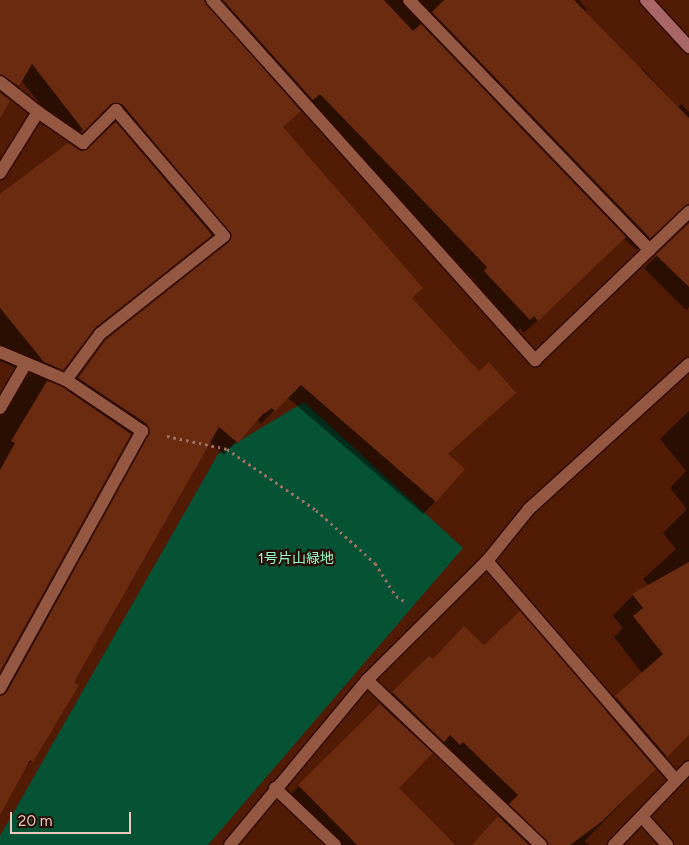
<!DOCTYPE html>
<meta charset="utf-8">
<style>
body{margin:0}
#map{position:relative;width:689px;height:845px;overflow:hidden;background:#511b05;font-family:Figtree,"Noto Sans JP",sans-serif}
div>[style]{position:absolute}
.green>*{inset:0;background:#055235}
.shadow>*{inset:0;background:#0007}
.building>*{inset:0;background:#6b2b11}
.path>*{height:3px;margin-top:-1.5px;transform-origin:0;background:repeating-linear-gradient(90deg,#9f7261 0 2.5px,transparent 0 6.5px)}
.roads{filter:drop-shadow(1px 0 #2f0700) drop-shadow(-1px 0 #2f0700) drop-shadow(0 1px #2f0700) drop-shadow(0 -1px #2f0700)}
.lane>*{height:12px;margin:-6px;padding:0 6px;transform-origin:6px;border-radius:6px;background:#945741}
.street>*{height:12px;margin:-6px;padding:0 6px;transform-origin:6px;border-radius:6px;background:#945741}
.secondary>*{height:12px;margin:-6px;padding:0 6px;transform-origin:6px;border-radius:6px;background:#a86766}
span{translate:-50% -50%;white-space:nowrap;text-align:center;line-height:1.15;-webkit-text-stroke:4.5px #270f07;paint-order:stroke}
.park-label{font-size:14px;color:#92fbc6}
.scale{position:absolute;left:10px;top:812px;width:121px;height:22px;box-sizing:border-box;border:2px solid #ecc9bd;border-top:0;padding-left:6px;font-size:15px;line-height:18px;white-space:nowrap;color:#ecc9bd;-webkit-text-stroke:4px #270f07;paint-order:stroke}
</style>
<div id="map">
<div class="green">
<i style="clip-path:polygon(304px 402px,463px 548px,208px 845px,0 845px,0 836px,218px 454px)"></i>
</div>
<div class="shadow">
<i style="clip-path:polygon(evenodd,0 0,579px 0,587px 10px,584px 12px,639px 71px,642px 68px,678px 107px,681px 104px,689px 112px,689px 307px,686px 310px,644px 268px,682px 232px,683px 219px,670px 218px,636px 250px,624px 238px,524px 333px,520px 328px,517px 332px,472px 285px,475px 281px,306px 106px,282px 128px,411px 298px,447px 455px,436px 501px,423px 514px,287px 397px,261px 424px,258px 420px,253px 424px,224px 455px,209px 442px,72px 682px,32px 761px,23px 769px,0 811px,0 696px,138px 445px,129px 434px,0 669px,0 416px,14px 400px,11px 397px,17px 388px,30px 374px,0 361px,0 196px,68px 144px,86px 152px,115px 124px,109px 117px,96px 116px,70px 142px,21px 80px,6px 98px,0 117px,0 0,209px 236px,220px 249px,218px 253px,107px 341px,66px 391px,49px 383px,89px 334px,209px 236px)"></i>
<i style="clip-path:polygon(689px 411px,689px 733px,585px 841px,590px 845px,473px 845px,506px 808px,437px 747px,397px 788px,457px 845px,333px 845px,286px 799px,429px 658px,432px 661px,484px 647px,603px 710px,642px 673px,614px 637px,623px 628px,613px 616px,633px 595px,649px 586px,643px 579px,676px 549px,663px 533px,687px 509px,670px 488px,686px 471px,660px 439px)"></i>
</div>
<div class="building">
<i style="clip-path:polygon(0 0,204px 0,301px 111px,283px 127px,423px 288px,412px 298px,479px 371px,489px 362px,516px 393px,448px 454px,465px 469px,436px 502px,301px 385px,275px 411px,272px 408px,262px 415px,238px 443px,219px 427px,74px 682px,79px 685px,33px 762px,30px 760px,0 815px,0 696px,7px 692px,150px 432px,147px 424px,78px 378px,106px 340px,229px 242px,232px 235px,122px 104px,111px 104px,84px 131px,32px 64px,19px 86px,0 74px)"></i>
<i style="clip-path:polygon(223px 0,384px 0,413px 31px,421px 24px,626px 237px,538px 321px,534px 316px,530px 320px,484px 271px,487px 267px,320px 94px,313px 100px)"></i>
<i style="clip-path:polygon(444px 0,574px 0,689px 118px,689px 204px,650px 238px,432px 12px)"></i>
<i style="clip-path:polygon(0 92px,10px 101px,0 118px)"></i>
<i style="clip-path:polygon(116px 122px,212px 235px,95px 328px,63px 370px,44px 362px,0 308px,0 194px,68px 143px,81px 151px,88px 149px)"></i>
<i style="clip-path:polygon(689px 223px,689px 287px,656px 255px)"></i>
<i style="clip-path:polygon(47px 381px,62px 387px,131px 434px,0 671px,0 470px,15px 443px,11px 441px)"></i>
<i style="clip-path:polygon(689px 562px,689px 735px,667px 757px,615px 696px,663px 654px,633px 616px,643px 608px,632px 594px)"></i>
<i style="clip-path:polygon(520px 611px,656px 769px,600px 823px,570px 845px,549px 845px,509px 804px,518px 795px,463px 742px,460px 745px,450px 735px,444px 742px,392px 692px,429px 656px,433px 659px,464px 626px,484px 645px)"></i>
<i style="clip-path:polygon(380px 704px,433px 753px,399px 788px,456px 845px,357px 845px,298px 785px)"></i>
<i style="clip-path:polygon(498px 816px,529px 845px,472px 845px)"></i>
</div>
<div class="path">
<i style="left:167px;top:436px;width:61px;rotate:12.2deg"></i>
<i style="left:227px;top:449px;width:108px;rotate:34.4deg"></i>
<i style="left:316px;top:510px;width:79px;rotate:41.9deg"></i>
<i style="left:375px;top:563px;width:39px;rotate:58deg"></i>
<i style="left:396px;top:596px;width:12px;rotate:31deg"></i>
</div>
<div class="roads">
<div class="lane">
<i style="left:0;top:408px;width:50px;rotate:-59.8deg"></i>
<i style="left:487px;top:561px;width:289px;rotate:49.2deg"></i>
<i style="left:643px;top:818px;width:36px;rotate:48deg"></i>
</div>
<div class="street">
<i style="left:212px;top:0;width:484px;rotate:48.1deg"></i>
<i style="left:535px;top:360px;width:214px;rotate:-43.9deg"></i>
<i style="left:409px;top:0;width:347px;rotate:46.1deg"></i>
<i style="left:0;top:82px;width:48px;rotate:38.3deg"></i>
<i style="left:38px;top:112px;width:72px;rotate:121.9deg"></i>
<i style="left:38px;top:112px;width:55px;rotate:34.6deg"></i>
<i style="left:83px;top:143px;width:47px;rotate:-45deg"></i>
<i style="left:116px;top:110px;width:166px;rotate:49.4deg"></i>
<i style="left:224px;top:236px;width:158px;rotate:141.7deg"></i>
<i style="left:100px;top:334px;width:57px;rotate:126.5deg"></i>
<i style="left:0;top:352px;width:72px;rotate:23deg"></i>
<i style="left:66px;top:380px;width:92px;rotate:33.9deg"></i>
<i style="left:142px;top:431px;width:294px;rotate:118.9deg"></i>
<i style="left:367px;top:680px;width:240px;rotate:43.5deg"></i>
<i style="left:275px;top:788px;width:83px;rotate:43.5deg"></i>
<i style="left:230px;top:845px;width:214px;rotate:-50.3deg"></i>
<i style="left:367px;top:680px;width:169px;rotate:-44.8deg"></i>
<i style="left:487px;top:561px;width:67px;rotate:-51.1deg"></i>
<i style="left:529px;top:509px;width:216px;rotate:-42.2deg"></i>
<i style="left:614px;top:845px;width:108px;rotate:-46.1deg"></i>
</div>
<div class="secondary">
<i style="left:646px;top:0;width:64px;rotate:47.5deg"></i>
</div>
</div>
<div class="park-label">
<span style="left:296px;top:559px">1号片山緑地</span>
</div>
<div class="scale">20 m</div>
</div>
